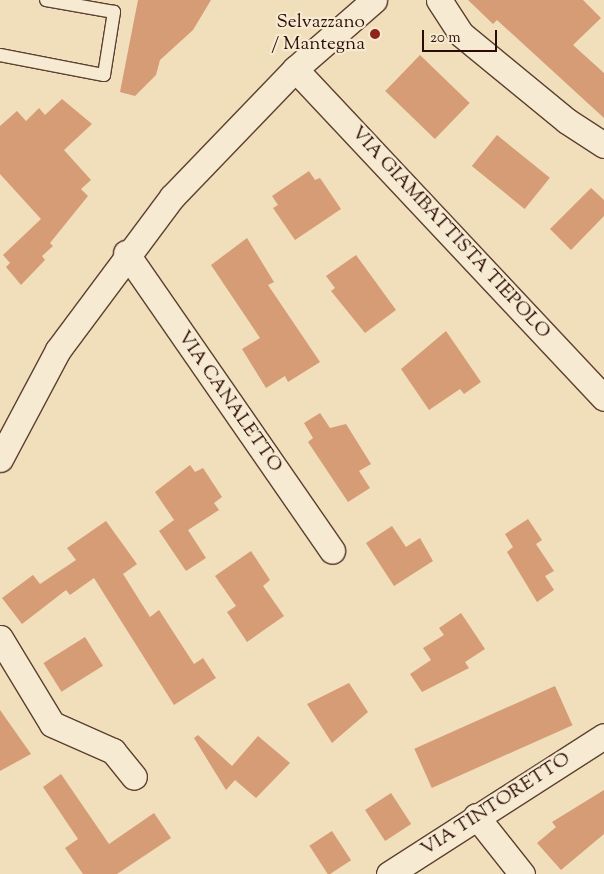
<!DOCTYPE html>
<style>
body{margin:0}
#map{position:relative;width:604px;height:874px;overflow:hidden;background:#f1debb;font-family:"Sorts Mill Goudy",serif}
div>[style]{position:absolute}
.building>*{inset:0;background:#d59c76;transform-origin:0 0}
.roads{filter:drop-shadow(1px 0 #5d4030) drop-shadow(-1px 0 #5d4030) drop-shadow(0 1px #5d4030) drop-shadow(0 -1px #5d4030)}
.service>*{height:12px;margin:-6px;padding:0 6px;transform-origin:6px;border-radius:6px;background:#f6ead3}
.minor>*{height:25px;margin:-12.5px;padding:0 12.5px;transform-origin:12.5px;border-radius:12.5px;background:#f6ead3}
.dots>*{width:14px;height:14px;translate:-50% -50%;box-sizing:border-box;border:2px solid #f6ead3;border-radius:50%}
span{translate:-50% -50%;white-space:nowrap;text-align:center;line-height:1.15;-webkit-text-stroke:4.5px #f6ead3;paint-order:stroke}
.poi-label{font-size:19px;color:#2c0c02}
.right{translate:-100% -50%;text-align:right}
.street-label{font-size:19px;color:#2c0c02}
.scale{position:absolute;left:422px;top:30px;width:75px;height:22px;box-sizing:border-box;border:2px solid #2c0c02;border-top:0;padding-left:6px;font-size:15px;line-height:18px;white-space:nowrap;color:#2c0c02;-webkit-text-stroke:4px #f6ead3;paint-order:stroke}
</style>
<div id="map">
<div class="building">
<i style="clip-path:polygon(138px 0,211px 0,193px 30px,160px 60px,156px 75px,135px 96px,120px 92px)"></i>
<i style="clip-path:polygon(468px 0,583px 0,601px 18px,573px 45px,604px 73px,604px 118px,497px 20px,493px 24px)"></i>
<i style="left:420px;top:55px;width:69px;height:50px;rotate:44deg"></i>
<i style="clip-path:polygon(62px 99px,92px 124px,64px 150px,91px 180px,81px 189px,88px 196px,50px 243px,53px 246px,42px 256px,45px 260px,21px 285px,6px 267px,10px 263px,3px 255px,41px 219px,0 174px,0 126px,17px 111px,26px 121px,39px 108px,45px 115px)"></i>
<i style="left:497px;top:135px;width:68px;height:40px;rotate:39deg"></i>
<i style="clip-path:polygon(309px 171px,315px 180px,320px 178px,341px 209px,295px 240px,273px 208px,278px 205px,272px 196px)"></i>
<i style="clip-path:polygon(591px 188px,604px 200px,604px 216px,571px 250px,550px 229px)"></i>
<i style="clip-path:polygon(247px 238px,274px 282px,268px 285px,320px 362px,288px 382px,285px 376px,266px 388px,242px 349px,260px 338px,211px 265px)"></i>
<i style="clip-path:polygon(356px 255px,396px 310px,365px 333px,331px 291px,335px 288px,326px 276px)"></i>
<i style="clip-path:polygon(446px 331px,481px 382px,464px 394px,460px 389px,429px 410px,401px 369px)"></i>
<i style="clip-path:polygon(320px 413px,330px 428px,346px 424px,371px 464px,359px 471px,370px 488px,348px 502px,308px 442px,313px 438px,304px 423px)"></i>
<i style="clip-path:polygon(190px 465px,195px 472px,203px 468px,222px 497px,214px 503px,219px 510px,188px 530px,206px 558px,186px 571px,159px 531px,174px 520px,155px 492px)"></i>
<i style="clip-path:polygon(528px 519px,542px 540px,536px 544px,554px 571px,545px 576px,554px 590px,537px 602px,507px 552px,513px 547px,505px 534px)"></i>
<i style="clip-path:polygon(106px 521px,137px 564px,123px 574px,150px 617px,159px 610px,194px 664px,203px 658px,216px 678px,174px 705px,94px 578px,70px 595px,66px 590px,22px 624px,2px 598px,33px 575px,40px 584px,76px 560px,67px 548px)"></i>
<i style="clip-path:polygon(392px 526px,406px 547px,420px 538px,433px 561px,394px 586px,366px 543px)"></i>
<i style="clip-path:polygon(251px 551px,270px 580px,263px 586px,284px 616px,247px 642px,227px 612px,236px 606px,215px 576px)"></i>
<i style="clip-path:polygon(461px 613px,485px 649px,465px 662px,469px 668px,422px 692px,410px 674px,431px 660px,423px 648px,444px 635px,439px 628px)"></i>
<i style="left:85px;top:637px;width:34px;height:49px;rotate:58deg"></i>
<i style="clip-path:polygon(349px 683px,368px 712px,332px 743px,307px 704px)"></i>
<i style="left:555px;top:686px;width:43px;height:154px;rotate:66deg"></i>
<i style="clip-path:polygon(0 710px,31px 754px,0 771px)"></i>
<i style="clip-path:polygon(198px 735px,232px 766px,258px 736px,290px 763px,256px 798px,235px 780px,226px 790px,194px 738px)"></i>
<i style="clip-path:polygon(61px 774px,109px 844px,154px 813px,171px 838px,117px 874px,83px 874px,65px 848px,78px 839px,43px 787px)"></i>
<i style="clip-path:polygon(604px 790px,604px 834px,561px 870px,537px 843px,556px 827px,552px 822px)"></i>
<i style="left:391px;top:793px;width:37px;height:31px;rotate:57deg"></i>
<i style="left:332px;top:831px;width:35px;height:27px;rotate:57deg"></i>
</div>
<div class="roads">
<div class="service">
<i style="left:0;top:55px;width:106px;rotate:10.9deg"></i>
<i style="left:104px;top:75px;width:64px;rotate:-81deg"></i>
<i style="left:114px;top:12px;width:69px;rotate:-170deg"></i>
</div>
<div class="minor">
<i style="left:439px;top:0;width:40px;rotate:57.1deg"></i>
<i style="left:461px;top:34px;width:137px;rotate:39.4deg"></i>
<i style="left:567px;top:121px;width:44px;rotate:33deg"></i>
<i style="left:295px;top:69px;width:451px;rotate:46.8deg"></i>
<i style="left:126px;top:253px;width:362px;rotate:55.3deg"></i>
<i style="left:0;top:459px;width:123px;rotate:-62deg"></i>
<i style="left:58px;top:350px;width:191px;rotate:-53.3deg"></i>
<i style="left:172px;top:197px;width:178px;rotate:-46.1deg"></i>
<i style="left:295px;top:69px;width:105px;rotate:-41.1deg"></i>
<i style="left:0;top:638px;width:100px;rotate:58.8deg"></i>
<i style="left:52px;top:724px;width:67px;rotate:23.9deg"></i>
<i style="left:113px;top:751px;width:33px;rotate:51deg"></i>
<i style="left:476px;top:816px;width:74px;rotate:51.6deg"></i>
<i style="left:389px;top:874px;width:255px;rotate:-32.7deg"></i>
</div>
</div>
<div class="dots">
<i style="left:375px;top:34px;background:#8f2418"></i>
</div>
<div class="poi-label">
<span class="right" style="left:365px;top:34px">Selvazzano<br>/ Mantegna</span>
</div>
<div class="street-label">
<span style="left:450px;top:233px;rotate:47deg">VIA GIAMBATTISTA TIEPOLO</span>
<span style="left:229px;top:402px;rotate:55deg">VIA CANALETTO</span>
<span style="left:496px;top:805px;rotate:-33deg">VIA TINTORETTO</span>
</div>
<div class="scale">20 m</div>
</div>
